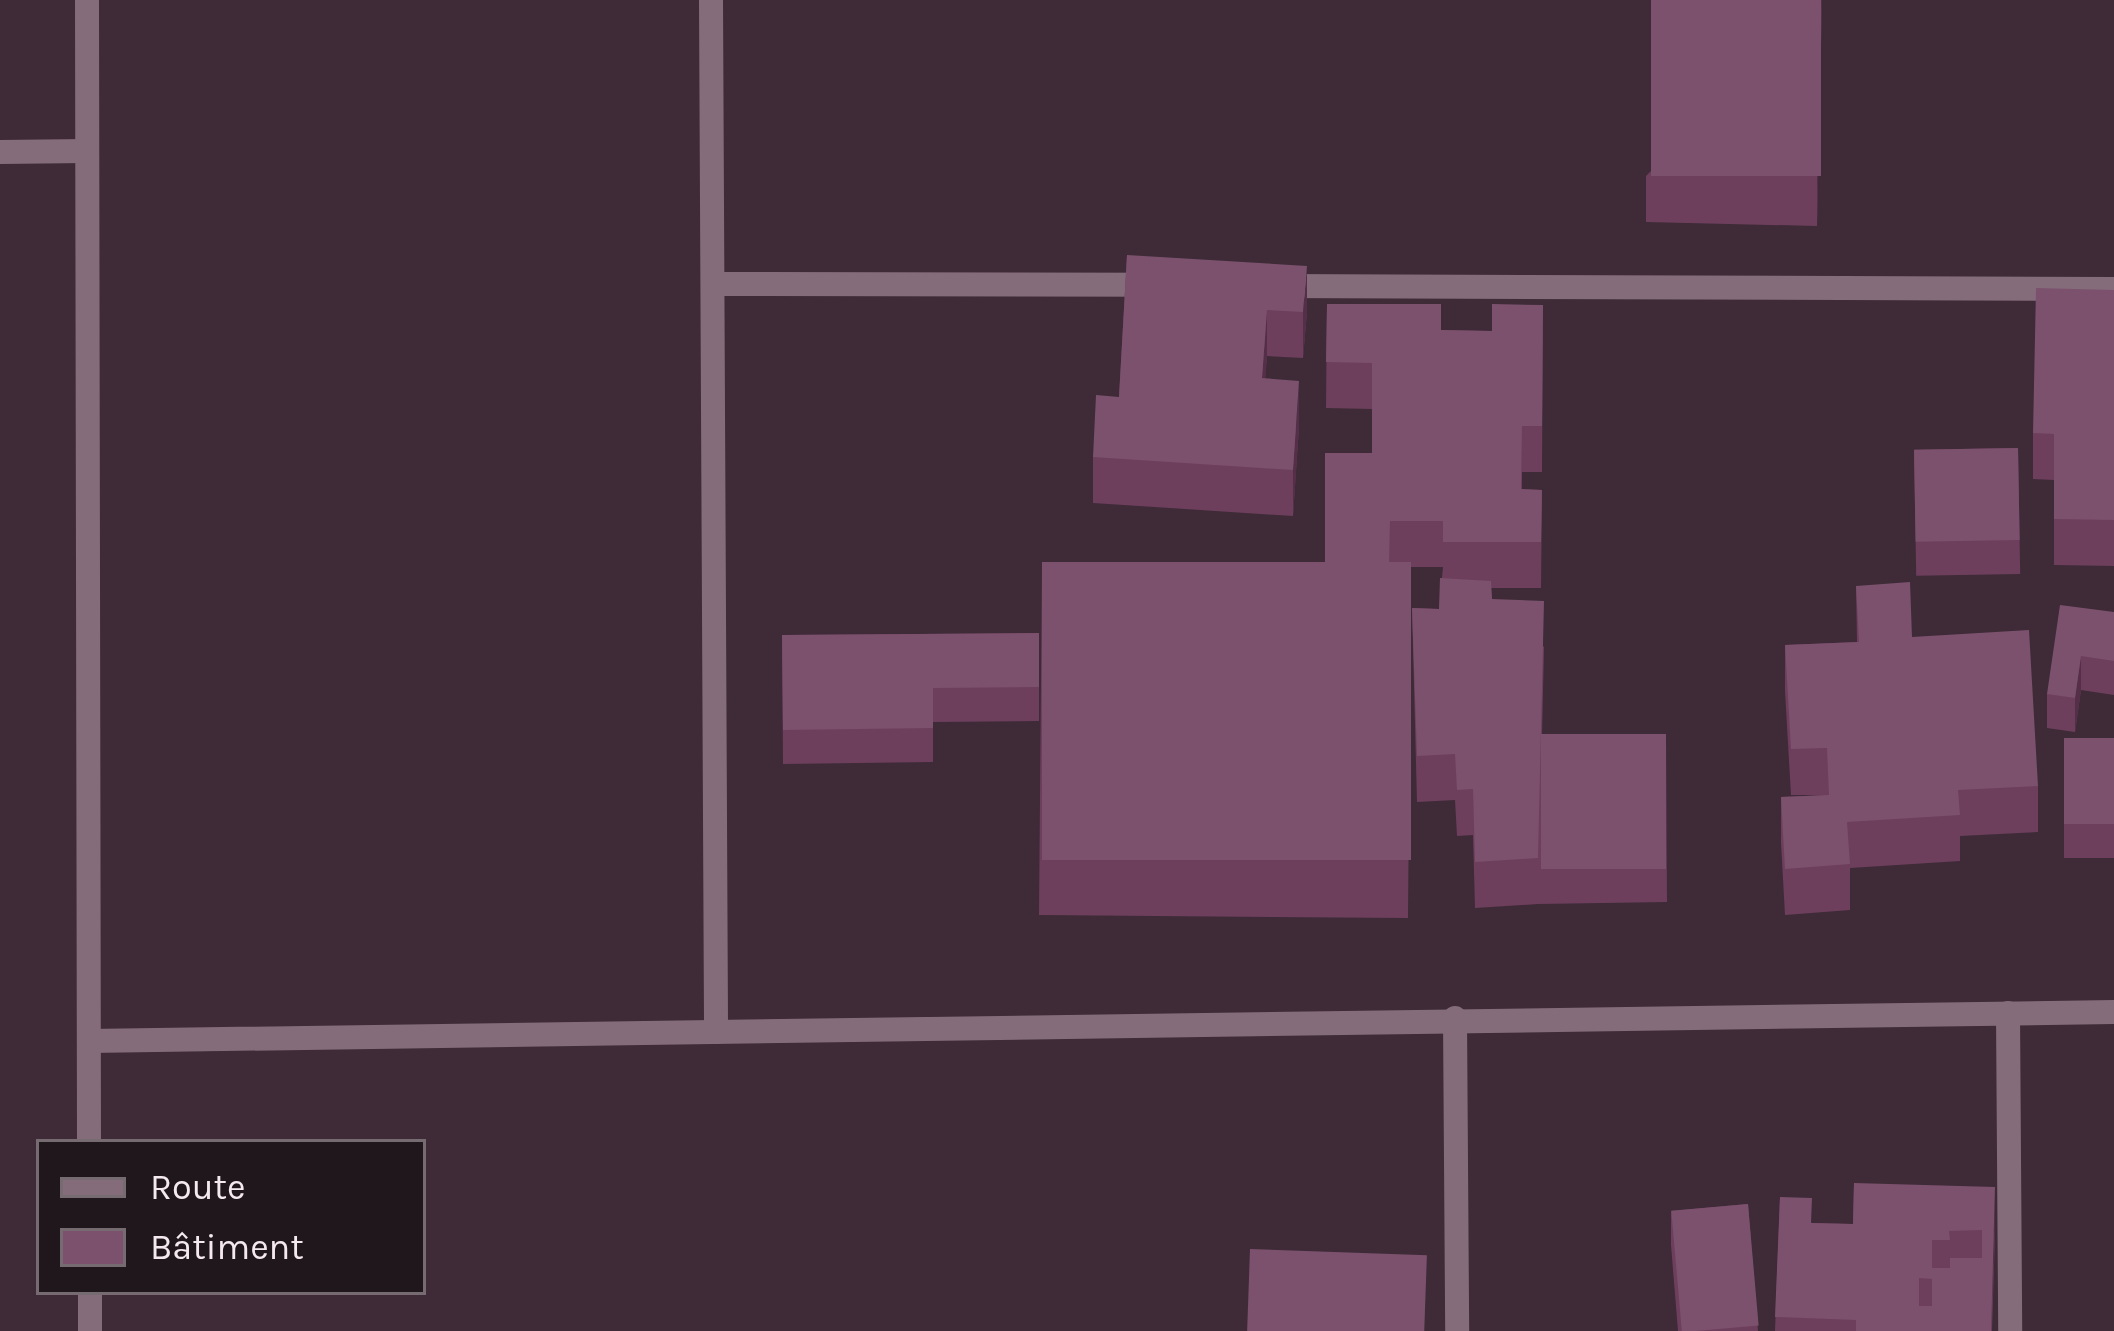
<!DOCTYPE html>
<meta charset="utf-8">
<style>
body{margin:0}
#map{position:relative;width:2114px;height:1331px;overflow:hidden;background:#3e2b37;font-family:Karla,sans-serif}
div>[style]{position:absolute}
.street>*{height:24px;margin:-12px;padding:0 12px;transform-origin:12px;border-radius:12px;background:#856c7b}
.wall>*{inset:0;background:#6d3f5d;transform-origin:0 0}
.shaded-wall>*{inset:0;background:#542f47}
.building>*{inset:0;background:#7c516d;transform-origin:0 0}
span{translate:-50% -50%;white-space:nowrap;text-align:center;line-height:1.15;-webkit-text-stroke:9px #20171c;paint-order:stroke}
.legend{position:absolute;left:36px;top:1139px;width:390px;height:156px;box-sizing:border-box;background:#20171c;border:3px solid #756b71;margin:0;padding:15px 21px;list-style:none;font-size:36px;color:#f5e9f0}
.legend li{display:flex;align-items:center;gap:24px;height:60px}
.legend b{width:60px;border:3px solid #756b71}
</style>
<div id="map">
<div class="street">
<i style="left:87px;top:0;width:1142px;rotate:89.9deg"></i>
<i style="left:711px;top:0;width:1032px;rotate:89.72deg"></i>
<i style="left:0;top:152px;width:87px;rotate:-0.7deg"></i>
<i style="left:713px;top:284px;width:445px;rotate:0.1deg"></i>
<i style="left:1276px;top:286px;width:838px;rotate:0.21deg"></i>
<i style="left:2008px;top:1013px;width:318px;rotate:89.6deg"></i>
<i style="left:1455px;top:1018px;width:313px;rotate:89.6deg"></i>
<i style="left:89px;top:1041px;width:2025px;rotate:-0.82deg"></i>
<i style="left:90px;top:1292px;width:39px;rotate:90deg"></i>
</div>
<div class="wall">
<i style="clip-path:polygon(1822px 0,1817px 226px,1646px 222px,1646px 176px)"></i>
<i style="clip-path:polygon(1127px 255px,1307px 312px,1303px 358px,1267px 356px,1265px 379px,1299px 427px,1293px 516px,1093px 503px,1093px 457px,1119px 397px)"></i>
<i style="clip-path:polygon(2114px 290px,2114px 566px,2054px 565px,2054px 480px,2033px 479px,2033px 433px)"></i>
<i style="clip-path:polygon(1327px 304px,1441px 330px,1492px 331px,1543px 305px,1542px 472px,1522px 472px,1522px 489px,1542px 490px,1541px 588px,1491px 588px,1492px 599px,1544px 647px,1542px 736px,1666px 734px,1667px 902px,1538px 904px,1475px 908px,1473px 835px,1457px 836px,1455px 800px,1417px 802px,1412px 608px,1439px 609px,1443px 567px,1411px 567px,1408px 918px,1039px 915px,1042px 562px,1325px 564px,1372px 453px,1372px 409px,1326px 408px)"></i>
<i style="left:2018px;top:448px;width:126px;height:104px;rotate:89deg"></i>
<i style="clip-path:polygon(1856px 586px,1912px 637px,2038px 786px,2038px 832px,1960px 836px,1960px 861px,1850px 868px,1850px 910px,1785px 915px,1781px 843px,1781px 797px,1827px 795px,1791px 795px,1785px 691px,1785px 645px,1857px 642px)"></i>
<i style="clip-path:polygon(2114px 612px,2114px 695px,2081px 690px,2075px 732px,2047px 728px,2047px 694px)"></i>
<i style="clip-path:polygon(1039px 633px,1039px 721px,933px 722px,933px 762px,783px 764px,782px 635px)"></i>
<i style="left:2064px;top:738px;width:50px;height:120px"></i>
<i style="clip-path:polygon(1854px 1183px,1995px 1232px,1992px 1331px,1775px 1331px,1780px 1197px,1812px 1223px,1853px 1224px)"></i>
<i style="clip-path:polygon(1748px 1204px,1758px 1331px,1678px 1331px,1671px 1245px,1671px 1211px)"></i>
</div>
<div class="shaded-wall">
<i style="clip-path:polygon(1821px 0,1822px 0,1817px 226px,1817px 180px)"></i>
<i style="clip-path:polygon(1307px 266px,1307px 312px,1303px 358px,1303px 312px)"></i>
<i style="clip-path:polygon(1267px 310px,1267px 356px,1262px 424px,1262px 378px)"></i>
<i style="clip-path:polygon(1299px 381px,1299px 427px,1293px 516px,1293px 470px)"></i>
<i style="clip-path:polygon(2081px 656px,2081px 690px,2075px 732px,2075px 698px)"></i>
<i style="clip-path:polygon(1995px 1187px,1995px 1232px,1991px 1331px)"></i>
</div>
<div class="building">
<i style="left:1651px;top:0;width:170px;height:176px"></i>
<i style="clip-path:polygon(1127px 255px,1307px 266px,1303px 312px,1267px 310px,1262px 378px,1299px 381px,1293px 470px,1093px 457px,1096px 395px,1119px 397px)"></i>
<i style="clip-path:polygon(2036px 288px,2114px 290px,2114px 520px,2054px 519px,2054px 434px,2033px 433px)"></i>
<i style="clip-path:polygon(1327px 304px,1441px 304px,1441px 330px,1492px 331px,1492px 304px,1543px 305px,1542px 426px,1522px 426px,1521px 489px,1542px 490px,1541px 542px,1443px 542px,1443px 521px,1390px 521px,1389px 564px,1325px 564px,1325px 453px,1372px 453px,1372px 363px,1326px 362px)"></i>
<i style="left:2018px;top:448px;width:92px;height:104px;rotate:89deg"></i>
<i style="left:1042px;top:562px;width:369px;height:298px"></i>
<i style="clip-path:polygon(1440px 578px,1491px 581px,1492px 599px,1544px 601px,1538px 858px,1475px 862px,1473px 789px,1457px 790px,1455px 754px,1417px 756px,1412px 608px,1439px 609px)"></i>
<i style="clip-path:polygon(1910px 582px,1912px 637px,2029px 630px,2038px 786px,1958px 790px,1960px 815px,1847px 822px,1850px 864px,1785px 869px,1781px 797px,1829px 795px,1827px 748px,1791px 749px,1785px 645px,1859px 642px,1856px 586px)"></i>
<i style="clip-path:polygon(2060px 605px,2114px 612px,2114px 661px,2081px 656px,2075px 698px,2047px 694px)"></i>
<i style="clip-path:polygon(1039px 633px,1039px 687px,933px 688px,933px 728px,783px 730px,782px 635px)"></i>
<i style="left:1666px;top:734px;width:135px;height:125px;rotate:90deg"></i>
<i style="left:2064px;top:738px;width:50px;height:86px"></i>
<i style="clip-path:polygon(evenodd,1854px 1183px,1995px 1187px,1991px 1331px,1856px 1331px,1856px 1320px,1775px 1317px,1780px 1197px,1812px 1198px,1811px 1223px,1853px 1224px,1854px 1183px,1982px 1230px,1982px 1325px,1919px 1325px,1919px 1278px,1932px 1279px,1932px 1240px,1950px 1240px,1949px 1231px,1982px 1230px)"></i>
<i style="left:1748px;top:1204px;width:122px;height:77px;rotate:85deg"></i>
<i style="left:1250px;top:1249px;width:177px;height:82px;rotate:2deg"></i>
<i style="clip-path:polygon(1950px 1258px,1982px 1258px,1982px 1325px,1919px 1325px,1919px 1306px,1932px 1306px,1932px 1268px,1950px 1268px)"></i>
</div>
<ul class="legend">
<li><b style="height:15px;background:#856c7b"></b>Route</li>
<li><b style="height:33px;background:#7c516d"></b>Bâtiment</li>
</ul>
</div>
